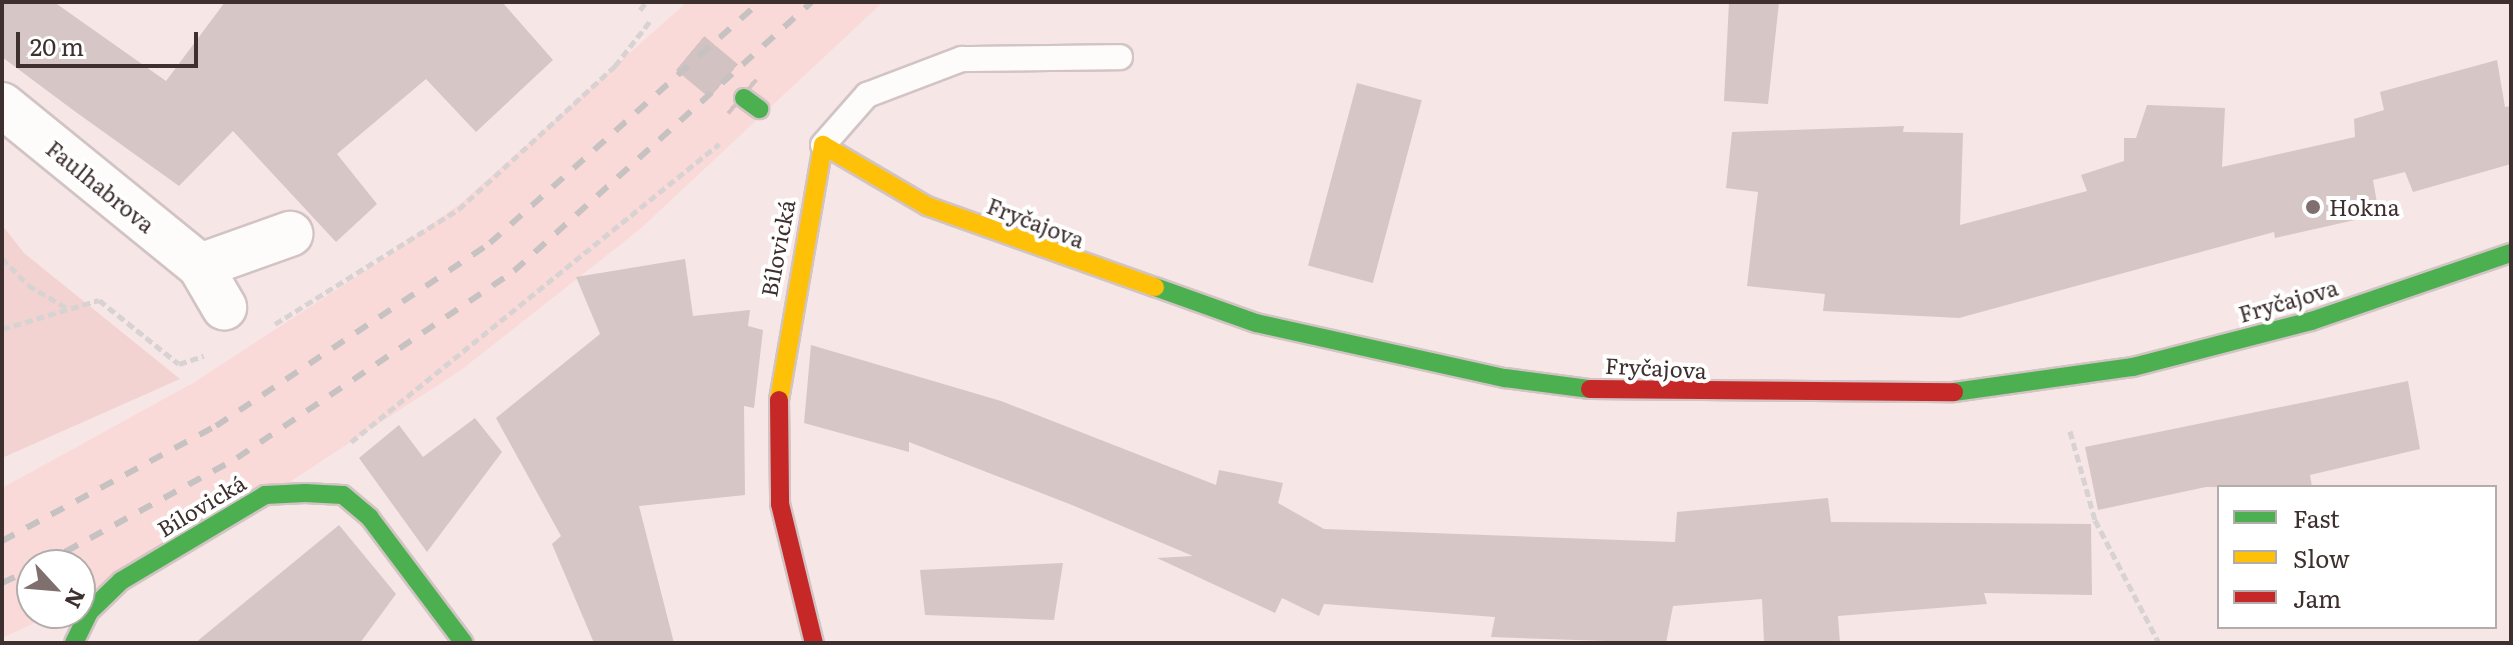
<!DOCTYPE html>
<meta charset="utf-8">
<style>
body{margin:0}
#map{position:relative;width:2513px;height:645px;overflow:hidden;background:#f7e6e6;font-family:Literata,serif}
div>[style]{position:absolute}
.built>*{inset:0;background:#fadad8}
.green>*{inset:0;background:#f3d3d1}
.building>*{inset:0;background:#d7c6c6;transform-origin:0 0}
.secondary-tunnel>*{height:44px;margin-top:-22px;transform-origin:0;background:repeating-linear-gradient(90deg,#d2c2c1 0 44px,transparent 0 66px)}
.path>*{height:5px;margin-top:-2.5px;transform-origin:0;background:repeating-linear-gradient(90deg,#d8d2d2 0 8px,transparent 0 12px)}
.roads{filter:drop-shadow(2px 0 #d2c4c4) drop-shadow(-2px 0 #d2c4c4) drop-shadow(0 2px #d2c4c4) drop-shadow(0 -2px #d2c4c4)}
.lane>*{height:24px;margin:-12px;padding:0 12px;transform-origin:12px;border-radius:12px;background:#fefbfb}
.street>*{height:44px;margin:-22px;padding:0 22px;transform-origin:22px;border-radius:22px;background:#fefbfb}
.fast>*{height:18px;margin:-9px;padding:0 9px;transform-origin:9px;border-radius:9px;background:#4caf50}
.slow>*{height:18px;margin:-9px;padding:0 9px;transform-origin:9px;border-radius:9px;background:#ffc107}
.jam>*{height:18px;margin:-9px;padding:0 9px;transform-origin:9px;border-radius:9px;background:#c62828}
.rail>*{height:6px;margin-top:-3px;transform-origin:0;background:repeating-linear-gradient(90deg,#c7c2c2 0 14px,transparent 0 28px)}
.dots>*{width:22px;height:22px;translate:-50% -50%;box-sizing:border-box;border:4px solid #fff;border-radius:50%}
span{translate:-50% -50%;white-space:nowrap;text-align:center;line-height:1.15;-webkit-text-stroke:8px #fff;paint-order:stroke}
.street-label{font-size:22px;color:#3e302f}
.poi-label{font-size:22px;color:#3e302f}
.left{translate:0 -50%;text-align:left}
.frame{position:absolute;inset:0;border:4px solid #3e302f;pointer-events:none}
.legend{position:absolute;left:2217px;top:485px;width:280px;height:144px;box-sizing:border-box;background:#fff;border:2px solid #b2acac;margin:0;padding:10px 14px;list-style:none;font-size:24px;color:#3e302f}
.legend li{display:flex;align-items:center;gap:16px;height:40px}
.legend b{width:40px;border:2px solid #b2acac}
.north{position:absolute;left:16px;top:549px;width:80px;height:80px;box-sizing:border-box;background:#fff;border:2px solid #b2acac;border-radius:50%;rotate:116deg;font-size:22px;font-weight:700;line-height:32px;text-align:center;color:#3e302f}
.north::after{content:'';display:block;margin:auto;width:28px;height:36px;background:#7f706f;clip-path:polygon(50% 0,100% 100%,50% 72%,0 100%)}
.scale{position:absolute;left:16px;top:32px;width:182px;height:36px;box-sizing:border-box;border:4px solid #3e302f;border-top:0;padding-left:10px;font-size:24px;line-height:28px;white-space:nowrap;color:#3e302f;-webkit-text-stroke:6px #fff;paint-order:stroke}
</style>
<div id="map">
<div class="built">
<i style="clip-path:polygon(687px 2px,883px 2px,639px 230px,461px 370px,262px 500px,80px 600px,80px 565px,32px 565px,32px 613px,56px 613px,2px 638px,2px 488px,193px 383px,385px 258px,461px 203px)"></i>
</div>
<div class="green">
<i style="clip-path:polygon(2px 225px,24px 253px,180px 379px,2px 458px)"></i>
</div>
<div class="building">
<i style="clip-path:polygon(2px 2px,54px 2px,166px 81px,225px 2px,502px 2px,553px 60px,476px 132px,426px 79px,337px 154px,377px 204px,336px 242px,233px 131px,179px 186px,73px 110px,2px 57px)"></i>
<i style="clip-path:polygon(1729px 2px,1779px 2px,1768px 104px,1724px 101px)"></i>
<i style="clip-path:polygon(2497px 60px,2505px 107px,2511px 106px,2511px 164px,2413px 192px,2405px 172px,2373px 180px,2377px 203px,2362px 207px,2364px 218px,2275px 238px,2274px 232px,1959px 318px,1823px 311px,1825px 294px,1747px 286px,1758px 192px,1726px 188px,1732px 132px,1904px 126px,1903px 132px,1963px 133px,1960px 225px,2087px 191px,2081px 175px,2124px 161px,2124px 138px,2136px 138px,2147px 105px,2225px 108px,2222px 167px,2355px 137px,2354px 119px,2384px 110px,2380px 92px)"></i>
<i style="left:1357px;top:83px;width:67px;height:189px;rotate:15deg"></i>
<i style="clip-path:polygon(685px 259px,693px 316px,750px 310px,748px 326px,763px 330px,754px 408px,744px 406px,745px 495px,639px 506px,674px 643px,594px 643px,552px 544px,561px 536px,496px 418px,600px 334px,576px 277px)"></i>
<i style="clip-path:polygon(811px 345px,1001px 401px,1216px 485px,1219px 470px,1283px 483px,1278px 503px,1324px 529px,1675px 542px,1677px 512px,1828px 498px,1831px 522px,2091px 524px,2092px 595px,1984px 593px,1987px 604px,1838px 616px,1840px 643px,1764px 643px,1762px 599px,1673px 606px,1666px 643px,1491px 637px,1495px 617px,1324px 604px,1319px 616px,1282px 598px,1275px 613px,1157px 558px,1193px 556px,1072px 505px,909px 442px,909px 452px,804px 423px)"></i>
<i style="clip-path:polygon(2408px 381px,2420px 449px,2310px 475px,2312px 487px,2206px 487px,2098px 510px,2085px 447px)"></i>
<i style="clip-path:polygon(475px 418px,502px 452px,427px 552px,359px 458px,399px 425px,423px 457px)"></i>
<i style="clip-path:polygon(339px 525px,396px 594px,360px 643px,195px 643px)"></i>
<i style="clip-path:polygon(1063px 563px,1054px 620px,925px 615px,920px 570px)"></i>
</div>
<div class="secondary-tunnel">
<i style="left:690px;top:53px;width:70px;rotate:39.8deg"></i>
</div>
<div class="path">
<i style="left:640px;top:10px;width:10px;rotate:-53deg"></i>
<i style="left:2px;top:258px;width:37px;rotate:46deg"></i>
<i style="left:28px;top:285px;width:45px;rotate:30.5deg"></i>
<i style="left:275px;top:324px;width:217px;rotate:-32deg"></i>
<i style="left:459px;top:209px;width:212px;rotate:-42.5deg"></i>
<i style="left:615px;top:66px;width:58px;rotate:-52deg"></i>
<i style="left:2px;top:329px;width:101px;rotate:-16.6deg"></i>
<i style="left:99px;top:300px;width:102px;rotate:38.7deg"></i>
<i style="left:179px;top:364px;width:26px;rotate:-18deg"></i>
<i style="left:2070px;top:431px;width:92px;rotate:74.3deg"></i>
<i style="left:2095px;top:520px;width:139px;rotate:62.5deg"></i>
<i style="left:351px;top:442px;width:474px;rotate:-39deg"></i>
</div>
<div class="roads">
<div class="lane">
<i style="left:823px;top:145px;width:67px;rotate:-48.7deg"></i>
<i style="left:867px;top:95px;width:102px;rotate:-20.8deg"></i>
<i style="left:962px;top:59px;width:158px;rotate:-0.7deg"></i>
</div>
<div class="street">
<i style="left:2px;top:105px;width:255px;rotate:39.1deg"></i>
<i style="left:200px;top:266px;width:48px;rotate:59.7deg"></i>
<i style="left:200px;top:266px;width:96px;rotate:-19.6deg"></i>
</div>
<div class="fast">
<i style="left:744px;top:98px;width:19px;rotate:36deg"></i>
<i style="left:1155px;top:287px;width:107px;rotate:19.6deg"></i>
<i style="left:1256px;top:323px;width:255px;rotate:12.5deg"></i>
<i style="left:1505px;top:378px;width:86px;rotate:7.4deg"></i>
<i style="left:1954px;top:392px;width:181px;rotate:-8deg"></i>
<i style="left:2133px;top:367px;width:184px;rotate:-14.5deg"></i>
<i style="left:2311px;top:321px;width:211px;rotate:-18.8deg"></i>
<i style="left:74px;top:643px;width:34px;rotate:-64deg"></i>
<i style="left:89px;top:612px;width:45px;rotate:-44.1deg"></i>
<i style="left:121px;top:581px;width:168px;rotate:-30.8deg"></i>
<i style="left:265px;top:495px;width:40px;rotate:-2.9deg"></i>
<i style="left:305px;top:493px;width:38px;rotate:3deg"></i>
<i style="left:343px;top:495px;width:35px;rotate:40deg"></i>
<i style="left:370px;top:518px;width:156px;rotate:53.1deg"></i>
</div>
<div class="slow">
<i style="left:779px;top:400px;width:259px;rotate:-80.2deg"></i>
<i style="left:823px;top:145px;width:121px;rotate:30.4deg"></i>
<i style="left:927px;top:206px;width:242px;rotate:19.6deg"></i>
</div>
<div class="jam">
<i style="left:1590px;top:389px;width:364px;rotate:0.5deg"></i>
<i style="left:779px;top:400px;width:104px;rotate:89.4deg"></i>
<i style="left:780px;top:504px;width:143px;rotate:76.3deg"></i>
</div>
</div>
<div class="rail">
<i style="left:2px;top:541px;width:243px;rotate:-28.3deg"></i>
<i style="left:216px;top:426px;width:329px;rotate:-33.7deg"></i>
<i style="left:490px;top:243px;width:362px;rotate:-41.8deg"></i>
<i style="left:41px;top:565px;width:223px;rotate:-28.6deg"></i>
<i style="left:237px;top:458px;width:334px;rotate:-34deg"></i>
<i style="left:514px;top:271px;width:401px;rotate:-42.1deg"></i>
<i style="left:2px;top:583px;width:33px;rotate:-25deg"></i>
</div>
<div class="dots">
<i style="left:2313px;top:207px;background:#7f706f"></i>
</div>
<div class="street-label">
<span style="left:101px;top:186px;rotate:39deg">Faulhabrova</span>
<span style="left:1036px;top:222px;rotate:21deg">Fryčajova</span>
<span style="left:777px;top:248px;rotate:-79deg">Bílovická</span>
<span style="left:2288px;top:300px;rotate:-16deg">Fryčajova</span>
<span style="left:1656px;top:367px;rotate:3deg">Fryčajova</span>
<span style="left:201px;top:505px;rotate:-31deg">Bílovická</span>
</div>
<div class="poi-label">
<span class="left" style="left:2329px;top:207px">Hokna</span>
</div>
<div class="frame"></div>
<ul class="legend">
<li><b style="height:10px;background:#4caf50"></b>Fast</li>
<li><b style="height:10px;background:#ffc107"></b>Slow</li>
<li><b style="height:10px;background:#c62828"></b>Jam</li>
</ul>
<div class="north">N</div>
<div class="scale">20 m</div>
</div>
